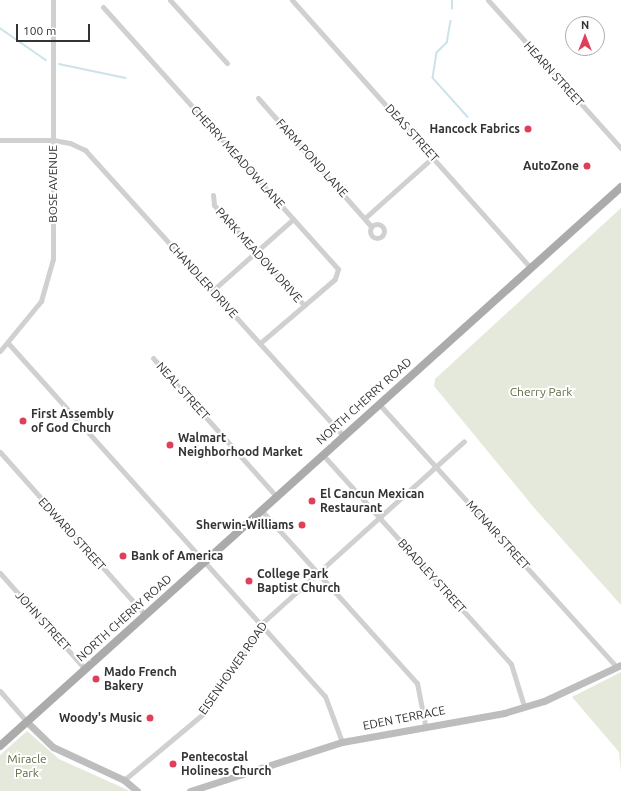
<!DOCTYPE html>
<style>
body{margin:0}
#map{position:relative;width:621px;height:791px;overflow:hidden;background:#fff;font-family:Ubuntu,sans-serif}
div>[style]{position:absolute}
.green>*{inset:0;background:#e4e9dc}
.stream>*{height:1.5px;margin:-0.75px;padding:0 0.75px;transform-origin:0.75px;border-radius:0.75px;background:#cde2eb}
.street>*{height:5px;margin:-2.5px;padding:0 2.5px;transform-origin:2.5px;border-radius:2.5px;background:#d0d0d0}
.street>.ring{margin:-2.5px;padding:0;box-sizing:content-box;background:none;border:5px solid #d0d0d0;border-radius:50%}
.secondary>*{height:7px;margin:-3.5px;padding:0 3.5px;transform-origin:3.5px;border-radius:3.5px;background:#bdbdbd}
.primary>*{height:8px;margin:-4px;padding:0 4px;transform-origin:4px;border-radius:4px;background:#ababab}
.dots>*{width:11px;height:11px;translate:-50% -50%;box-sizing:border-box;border:2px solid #fff;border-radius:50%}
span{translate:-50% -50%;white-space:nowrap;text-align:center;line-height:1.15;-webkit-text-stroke:4px #fff;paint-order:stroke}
.street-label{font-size:12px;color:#333}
.poi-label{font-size:12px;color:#333;font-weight:700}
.right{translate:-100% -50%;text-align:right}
.left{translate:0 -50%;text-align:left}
.park-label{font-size:12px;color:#5a6e41}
.north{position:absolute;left:565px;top:16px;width:40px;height:40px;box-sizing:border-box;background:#fff;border:1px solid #adadad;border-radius:50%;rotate:0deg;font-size:11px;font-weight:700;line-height:16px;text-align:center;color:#333}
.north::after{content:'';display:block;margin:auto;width:14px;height:18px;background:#df4059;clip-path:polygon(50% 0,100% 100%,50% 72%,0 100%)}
.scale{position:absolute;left:16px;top:24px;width:74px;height:18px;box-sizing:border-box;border:2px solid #333;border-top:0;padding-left:5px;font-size:12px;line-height:14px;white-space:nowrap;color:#333;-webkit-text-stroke:3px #fff;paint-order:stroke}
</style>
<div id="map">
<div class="green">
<i style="clip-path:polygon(621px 208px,621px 605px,536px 510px,434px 386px,435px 379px)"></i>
<i style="clip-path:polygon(621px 672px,621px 772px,619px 752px,572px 697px)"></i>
<i style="clip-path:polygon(27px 731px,59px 759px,130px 791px,0 791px,0 755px)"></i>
</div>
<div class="stream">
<i style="left:452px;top:9px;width:9px;rotate:-90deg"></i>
<i style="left:451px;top:21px;width:22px;rotate:100deg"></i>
<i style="left:447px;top:43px;width:14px;rotate:135deg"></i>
<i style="left:437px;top:53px;width:25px;rotate:99deg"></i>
<i style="left:433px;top:78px;width:52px;rotate:48.1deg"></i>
<i style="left:0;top:28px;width:56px;rotate:34.8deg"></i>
<i style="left:59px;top:64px;width:68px;rotate:11.8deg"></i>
</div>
<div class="street">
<i style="left:170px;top:0;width:85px;rotate:47.9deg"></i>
<i style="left:292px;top:0;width:359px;rotate:48.3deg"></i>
<i style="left:488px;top:0;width:199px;rotate:48.1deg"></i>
<i style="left:103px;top:7px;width:352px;rotate:48.1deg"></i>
<i style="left:338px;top:269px;width:10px;rotate:107deg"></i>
<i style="left:335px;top:279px;width:99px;rotate:139.5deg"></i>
<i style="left:258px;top:98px;width:171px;rotate:48.6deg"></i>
<i style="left:0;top:140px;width:53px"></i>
<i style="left:53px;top:140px;width:17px;rotate:10deg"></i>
<i style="left:70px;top:143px;width:17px;rotate:25deg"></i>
<i style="left:85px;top:150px;width:385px;rotate:47.9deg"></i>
<i style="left:213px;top:195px;width:10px;rotate:84deg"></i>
<i style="left:214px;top:205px;width:135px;rotate:48deg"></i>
<i style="left:366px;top:217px;width:90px;rotate:-41.8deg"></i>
<i class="ring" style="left:370px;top:224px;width:9px;height:9px"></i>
<i style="left:212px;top:291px;width:108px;rotate:-41.6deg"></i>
<i style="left:8px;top:343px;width:474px;rotate:48.1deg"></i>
<i style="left:325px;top:696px;width:49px;rotate:69.7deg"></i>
<i style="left:0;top:351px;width:65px;rotate:-50.6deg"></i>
<i style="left:41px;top:301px;width:44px;rotate:-74.1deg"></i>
<i style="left:53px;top:259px;width:259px;rotate:-90deg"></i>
<i style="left:153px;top:358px;width:185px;rotate:48.3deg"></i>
<i style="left:379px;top:404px;width:355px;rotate:47.9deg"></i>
<i style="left:0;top:452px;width:218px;rotate:48.3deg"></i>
<i style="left:323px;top:455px;width:281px;rotate:48deg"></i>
<i style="left:511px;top:664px;width:44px;rotate:72.8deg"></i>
<i style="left:261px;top:510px;width:233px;rotate:48deg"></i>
<i style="left:417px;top:683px;width:42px;rotate:79deg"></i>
<i style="left:0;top:573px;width:128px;rotate:48.5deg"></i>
<i style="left:0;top:691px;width:41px;rotate:48.9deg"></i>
<i style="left:124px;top:780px;width:104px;rotate:-39.9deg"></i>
<i style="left:204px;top:713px;width:106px;rotate:-57.4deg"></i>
<i style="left:261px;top:624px;width:273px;rotate:-42deg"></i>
</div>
<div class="secondary">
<i style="left:27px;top:722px;width:36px;rotate:44deg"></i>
<i style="left:53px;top:747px;width:78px;rotate:24.9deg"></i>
<i style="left:124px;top:780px;width:17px;rotate:40deg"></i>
<i style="left:190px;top:791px;width:160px;rotate:-17.9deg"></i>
<i style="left:342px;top:742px;width:165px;rotate:-10.1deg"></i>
<i style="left:504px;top:713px;width:42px;rotate:-16.7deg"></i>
<i style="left:544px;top:701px;width:85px;rotate:-25.1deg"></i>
</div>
<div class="primary">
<i style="left:0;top:746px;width:836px;rotate:-41.99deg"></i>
</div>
<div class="dots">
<i style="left:528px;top:129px;background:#df4059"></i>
<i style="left:587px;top:166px;background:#df4059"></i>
<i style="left:23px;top:421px;background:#df4059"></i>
<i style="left:170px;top:445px;background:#df4059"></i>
<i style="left:312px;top:501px;background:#df4059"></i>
<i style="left:302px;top:525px;background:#df4059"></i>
<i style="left:123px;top:556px;background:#df4059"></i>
<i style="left:249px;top:581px;background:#df4059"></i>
<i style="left:96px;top:679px;background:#df4059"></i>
<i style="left:150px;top:718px;background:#df4059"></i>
<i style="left:173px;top:764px;background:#df4059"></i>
</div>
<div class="street-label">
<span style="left:554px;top:74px;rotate:48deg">HEARN STREET</span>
<span style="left:412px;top:133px;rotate:48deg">DEAS STREET</span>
<span style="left:238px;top:157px;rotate:48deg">CHERRY MEADOW LANE</span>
<span style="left:312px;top:158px;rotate:48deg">FARM POND LANE</span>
<span style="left:53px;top:184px;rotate:-90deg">BOSE AVENUE</span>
<span style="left:259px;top:255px;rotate:48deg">PARK MEADOW DRIVE</span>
<span style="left:203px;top:280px;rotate:48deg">CHANDLER DRIVE</span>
<span style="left:183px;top:391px;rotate:48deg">NEAL STREET</span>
<span style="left:364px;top:401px;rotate:-42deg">NORTH CHERRY ROAD</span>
<span style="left:72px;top:534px;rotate:48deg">EDWARD STREET</span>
<span style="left:498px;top:535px;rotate:48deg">MCNAIR STREET</span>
<span style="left:432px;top:576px;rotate:48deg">BRADLEY STREET</span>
<span style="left:124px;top:618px;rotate:-42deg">NORTH CHERRY ROAD</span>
<span style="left:43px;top:621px;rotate:48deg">JOHN STREET</span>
<span style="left:233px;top:668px;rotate:-55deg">EISENHOWER ROAD</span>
<span style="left:404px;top:718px;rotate:-11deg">EDEN TERRACE</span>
</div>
<div class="poi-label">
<span class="right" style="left:520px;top:129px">Hancock Fabrics</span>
<span class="right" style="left:579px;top:166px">AutoZone</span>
<span class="left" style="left:31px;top:421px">First Assembly<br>of God Church</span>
<span class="left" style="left:178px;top:445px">Walmart<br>Neighborhood Market</span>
<span class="left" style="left:320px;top:501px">El Cancun Mexican<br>Restaurant</span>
<span class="right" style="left:294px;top:525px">Sherwin-Williams</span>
<span class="left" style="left:131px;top:556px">Bank of America</span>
<span class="left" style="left:257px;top:581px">College Park<br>Baptist Church</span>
<span class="left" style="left:104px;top:679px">Mado French<br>Bakery</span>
<span class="right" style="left:142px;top:718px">Woody's Music</span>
<span class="left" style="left:181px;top:764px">Pentecostal<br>Holiness Church</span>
</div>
<div class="park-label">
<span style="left:541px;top:392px">Cherry Park</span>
<span style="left:27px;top:766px">Miracle<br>Park</span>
</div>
<div class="north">N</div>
<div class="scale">100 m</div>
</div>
